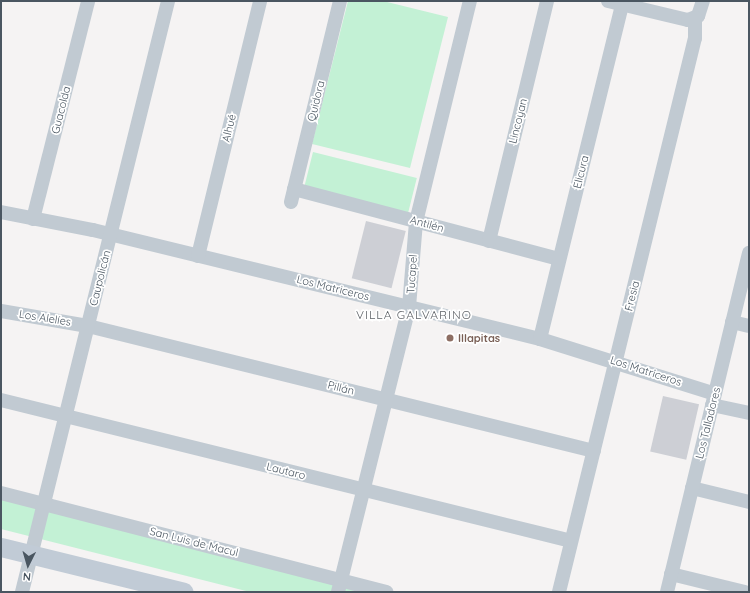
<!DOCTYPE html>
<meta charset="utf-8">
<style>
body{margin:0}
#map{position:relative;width:750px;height:593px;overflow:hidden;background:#f5f3f3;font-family:Quicksand,sans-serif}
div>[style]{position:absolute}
.green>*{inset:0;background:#c3f1d5;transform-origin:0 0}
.building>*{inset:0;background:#cdcfd5;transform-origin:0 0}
.street>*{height:14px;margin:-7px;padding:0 7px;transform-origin:7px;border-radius:7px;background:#c1cad2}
.secondary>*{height:19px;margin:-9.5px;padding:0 9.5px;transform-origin:9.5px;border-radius:9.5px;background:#c1cbd6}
.dots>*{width:11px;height:11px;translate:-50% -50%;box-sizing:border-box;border:2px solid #fff;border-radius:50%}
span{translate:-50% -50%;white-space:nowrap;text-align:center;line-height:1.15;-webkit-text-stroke:3.5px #fff;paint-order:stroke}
.street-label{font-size:11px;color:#4a5661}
.education-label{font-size:11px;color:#785e54;font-weight:700}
.left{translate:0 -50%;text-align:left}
.neighbourhood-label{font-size:12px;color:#5f6368;letter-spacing:1px}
.frame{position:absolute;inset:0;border:2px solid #4a5661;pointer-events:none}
.north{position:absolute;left:8px;top:545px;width:40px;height:40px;-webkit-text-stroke:3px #fff;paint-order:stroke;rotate:185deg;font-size:11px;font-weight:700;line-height:16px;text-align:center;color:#4a5661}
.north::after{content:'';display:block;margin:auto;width:14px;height:18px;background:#4a5661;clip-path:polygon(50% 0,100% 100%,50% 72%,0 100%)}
</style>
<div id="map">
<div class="green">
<i style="clip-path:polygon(348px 1px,383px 1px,448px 17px,410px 168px,312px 144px)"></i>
<i style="left:313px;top:152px;width:107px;height:36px;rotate:14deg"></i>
<i style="clip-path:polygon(1px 499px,366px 592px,250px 592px,1px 529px)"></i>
</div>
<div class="building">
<i style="left:366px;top:221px;width:41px;height:59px;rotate:14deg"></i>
<i style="left:663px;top:396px;width:37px;height:57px;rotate:13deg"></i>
</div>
<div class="street">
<i style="left:608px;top:1px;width:82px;rotate:13.4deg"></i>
<i style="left:688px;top:20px;width:11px;rotate:-22deg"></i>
<i style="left:698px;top:16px;width:16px;rotate:-72deg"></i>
<i style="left:294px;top:189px;width:274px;rotate:14.8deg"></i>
<i style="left:291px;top:202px;width:207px;rotate:-76.3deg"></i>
<i style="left:1px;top:212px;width:94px;rotate:11.1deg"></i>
<i style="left:93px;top:230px;width:460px;rotate:13.7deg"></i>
<i style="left:540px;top:339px;width:183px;rotate:17.4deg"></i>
<i style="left:33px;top:219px;width:225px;rotate:-75.8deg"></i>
<i style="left:489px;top:241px;width:247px;rotate:-76.4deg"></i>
<i style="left:198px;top:256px;width:262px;rotate:-76.3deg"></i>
<i style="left:1px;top:311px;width:88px;rotate:9.8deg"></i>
<i style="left:88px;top:326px;width:521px;rotate:13.88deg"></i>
<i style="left:732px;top:322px;width:17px;rotate:13deg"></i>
<i style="left:540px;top:339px;width:344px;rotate:-76.2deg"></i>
<i style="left:1px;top:400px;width:587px;rotate:13.89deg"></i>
<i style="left:712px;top:405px;width:38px;rotate:12deg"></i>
<i style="left:692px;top:488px;width:59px;rotate:13.8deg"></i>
<i style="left:1px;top:493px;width:398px;rotate:14.4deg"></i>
<i style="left:671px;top:574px;width:76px;rotate:13.7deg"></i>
<i style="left:22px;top:592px;width:609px;rotate:-76.12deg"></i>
<i style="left:338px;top:592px;width:294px;rotate:-76deg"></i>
<i style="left:409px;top:307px;width:85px;rotate:-85.3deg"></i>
<i style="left:416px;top:222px;width:228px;rotate:-76.3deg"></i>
<i style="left:559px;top:592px;width:570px;rotate:-76.21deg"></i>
<i style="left:695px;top:38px;width:20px;rotate:-90deg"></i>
<i style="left:667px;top:592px;width:349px;rotate:-76.4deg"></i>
</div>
<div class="secondary">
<i style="left:1px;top:547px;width:188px;rotate:13.8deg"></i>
</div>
<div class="dots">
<i style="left:450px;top:338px;background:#8d6e63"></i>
</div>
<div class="street-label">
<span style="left:316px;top:101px;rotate:-76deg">Quidora</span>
<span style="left:61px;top:110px;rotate:-76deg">Guacolda</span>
<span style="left:518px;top:121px;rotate:-76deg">Lincoyan</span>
<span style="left:229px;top:128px;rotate:-76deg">Alhué</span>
<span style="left:581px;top:172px;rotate:-76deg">Elicura</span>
<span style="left:427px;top:224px;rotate:15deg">Antilén</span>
<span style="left:412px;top:274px;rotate:-86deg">Tucapel</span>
<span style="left:100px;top:278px;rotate:-76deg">Caupolicán</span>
<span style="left:333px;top:288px;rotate:14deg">Los Matriceros</span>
<span style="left:632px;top:296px;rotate:-76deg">Fresia</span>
<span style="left:45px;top:318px;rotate:9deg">Los Alelíes</span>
<span style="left:646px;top:371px;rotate:18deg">Los Matriceros</span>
<span style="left:341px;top:388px;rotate:14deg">Pillán</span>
<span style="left:708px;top:423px;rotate:-76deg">Los Talladores</span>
<span style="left:286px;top:471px;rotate:14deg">Lautaro</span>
<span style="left:194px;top:542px;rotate:14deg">San Luis de Macul</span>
</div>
<div class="education-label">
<span class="left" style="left:458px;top:338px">Illapitas</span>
</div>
<div class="neighbourhood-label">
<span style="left:414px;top:315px">VILLA GALVARINO</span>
</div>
<div class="frame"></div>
<div class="north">N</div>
</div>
